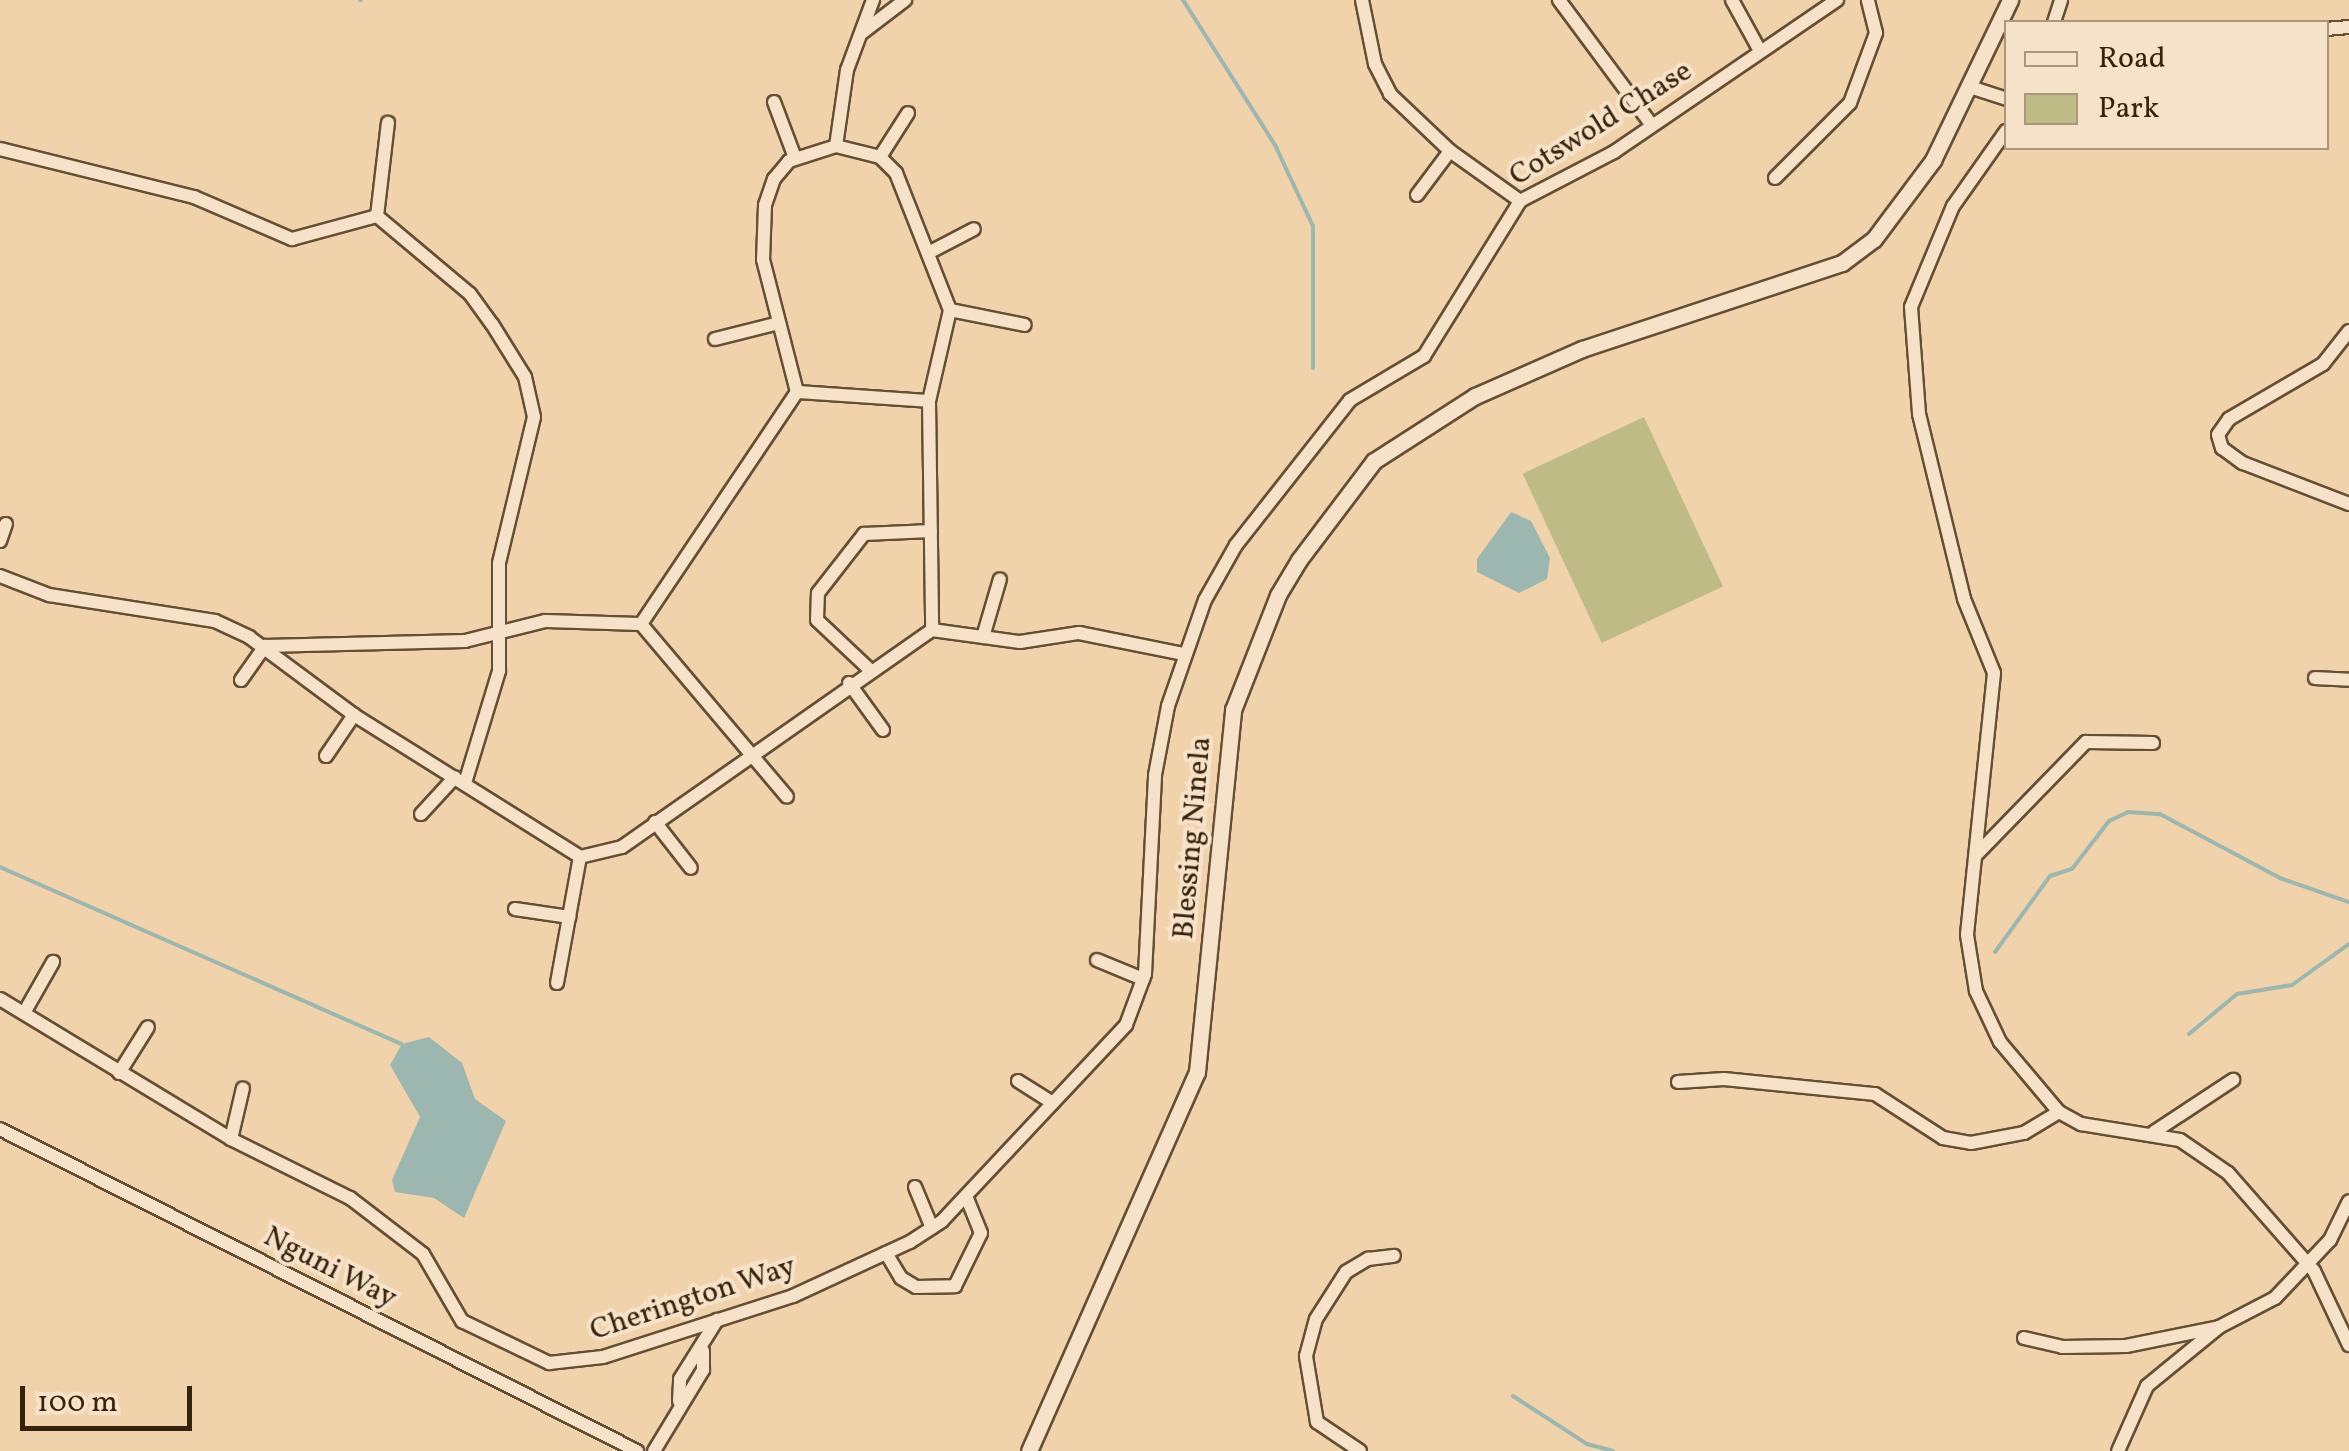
<!DOCTYPE html>
<style>
body{margin:0}
#map{position:relative;width:2349px;height:1451px;overflow:hidden;background:#f0d3ab;font-family:Vollkorn,serif}
div>[style]{position:absolute}
.green>*{inset:0;background:#bebb86;transform-origin:0 0}
.water>*{inset:0;background:#9bb7b0}
.stream>*{height:4px;margin:-2px;padding:0 2px;transform-origin:2px;border-radius:2px;background:#9bb7b0}
.roads{filter:drop-shadow(2px 0 #654f34) drop-shadow(-2px 0 #654f34) drop-shadow(0 2px #654f34) drop-shadow(0 -2px #654f34)}
.minor>*{height:12px;margin:-6px;padding:0 6px;transform-origin:6px;border-radius:6px;background:#f5e2c8}
.tertiary>*{height:15px;margin:-7.5px;padding:0 7.5px;transform-origin:7.5px;border-radius:7.5px;background:#f5e2c8}
span{translate:-50% -50%;white-space:nowrap;text-align:center;line-height:1.15;-webkit-text-stroke:8px #f5e2c8;paint-order:stroke}
.street-label{font-size:30px;color:#37230c}
.legend{position:absolute;left:2004px;top:20px;width:325px;height:130px;box-sizing:border-box;background:#f5e2c8;border:2px solid #a9967d;margin:0;padding:12px 18px;list-style:none;font-size:30px;color:#37230c}
.legend li{display:flex;align-items:center;gap:20px;height:50px}
.legend b{width:50px;border:2px solid #a9967d}
.scale{position:absolute;left:20px;top:1386px;width:172px;height:45px;box-sizing:border-box;border:5px solid #37230c;border-top:0;padding-left:12px;font-size:30px;line-height:35px;white-space:nowrap;color:#37230c;-webkit-text-stroke:8px #f5e2c8;paint-order:stroke}
</style>
<div id="map">
<div class="green">
<i style="left:1644px;top:417px;width:187px;height:134px;rotate:65deg"></i>
</div>
<div class="water">
<i style="clip-path:polygon(1511px 512px,1531px 521px,1550px 558px,1547px 579px,1519px 593px,1477px 572px,1477px 559px)"></i>
<i style="clip-path:polygon(429px 1037px,462px 1063px,475px 1099px,506px 1121px,464px 1218px,434px 1198px,395px 1192px,392px 1180px,420px 1117px,390px 1065px,402px 1044px)"></i>
</div>
<div class="stream">
<i style="left:360px;top:0;width:1px"></i>
<i style="left:1183px;top:0;width:172px;rotate:57.6deg"></i>
<i style="left:1275px;top:145px;width:89px;rotate:64.9deg"></i>
<i style="left:1313px;top:226px;width:142px;rotate:90deg"></i>
<i style="left:0;top:867px;width:439px;rotate:23.8deg"></i>
<i style="left:1995px;top:952px;width:94px;rotate:-54.1deg"></i>
<i style="left:2050px;top:876px;width:23px;rotate:-18deg"></i>
<i style="left:2072px;top:869px;width:61px;rotate:-52.4deg"></i>
<i style="left:2109px;top:821px;width:21px;rotate:-25deg"></i>
<i style="left:2128px;top:812px;width:32px;rotate:4deg"></i>
<i style="left:2160px;top:814px;width:136px;rotate:28.1deg"></i>
<i style="left:2280px;top:878px;width:73px;rotate:19.2deg"></i>
<i style="left:2189px;top:1034px;width:62px;rotate:-39.8deg"></i>
<i style="left:2237px;top:994px;width:56px;rotate:-9.3deg"></i>
<i style="left:2292px;top:985px;width:70px;rotate:-35.7deg"></i>
<i style="left:1513px;top:1396px;width:88px;rotate:33deg"></i>
<i style="left:1587px;top:1444px;width:27px;rotate:15deg"></i>
</div>
<div class="roads">
<div class="minor">
<i style="left:1362px;top:0;width:65px;rotate:78.5deg"></i>
<i style="left:1375px;top:64px;width:34px;rotate:63deg"></i>
<i style="left:1390px;top:94px;width:83px;rotate:43.5deg"></i>
<i style="left:1450px;top:151px;width:86px;rotate:35.5deg"></i>
<i style="left:1559px;top:0;width:156px;rotate:53.4deg"></i>
<i style="left:1732px;top:0;width:58px;rotate:61.2deg"></i>
<i style="left:2054px;top:22px;width:23px;rotate:-72deg"></i>
<i style="left:2326px;top:29px;width:23px;rotate:-5deg"></i>
<i style="left:863px;top:32px;width:53px;rotate:-37.3deg"></i>
<i style="left:1973px;top:88px;width:35px;rotate:18deg"></i>
<i style="left:774px;top:102px;width:60px;rotate:69.4deg"></i>
<i style="left:2006px;top:131px;width:92px;rotate:125.2deg"></i>
<i style="left:1953px;top:206px;width:109px;rotate:112.6deg"></i>
<i style="left:1911px;top:307px;width:107px;rotate:85.7deg"></i>
<i style="left:1919px;top:414px;width:190px;rotate:76.3deg"></i>
<i style="left:1964px;top:599px;width:80px;rotate:67.9deg"></i>
<i style="left:1994px;top:673px;width:263px;rotate:95.9deg"></i>
<i style="left:1967px;top:935px;width:57px;rotate:80.9deg"></i>
<i style="left:1976px;top:991px;width:56px;rotate:64.8deg"></i>
<i style="left:2000px;top:1042px;width:92px;rotate:49.9deg"></i>
<i style="left:2059px;top:1112px;width:25px;rotate:29deg"></i>
<i style="left:2081px;top:1124px;width:100px;rotate:9.2deg"></i>
<i style="left:2180px;top:1140px;width:58px;rotate:34.5deg"></i>
<i style="left:2228px;top:1173px;width:130px;rotate:48.7deg"></i>
<i style="left:2314px;top:1271px;width:82px;rotate:64.7deg"></i>
<i style="left:836px;top:146px;width:77px;rotate:-81.8deg"></i>
<i style="left:847px;top:70px;width:75px;rotate:-69.6deg"></i>
<i style="left:0;top:149px;width:200px;rotate:13.9deg"></i>
<i style="left:194px;top:197px;width:107px;rotate:23.2deg"></i>
<i style="left:292px;top:239px;width:88px;rotate:-15.1deg"></i>
<i style="left:377px;top:216px;width:121px;rotate:40deg"></i>
<i style="left:470px;top:294px;width:37px;rotate:54deg"></i>
<i style="left:492px;top:324px;width:62px;rotate:58.1deg"></i>
<i style="left:525px;top:377px;width:41px;rotate:77.3deg"></i>
<i style="left:534px;top:417px;width:150px;rotate:103.5deg"></i>
<i style="left:499px;top:563px;width:108px;rotate:90deg"></i>
<i style="left:499px;top:671px;width:117px;rotate:106.9deg"></i>
<i style="left:880px;top:157px;width:52px;rotate:-57.5deg"></i>
<i style="left:1775px;top:178px;width:106px;rotate:-45deg"></i>
<i style="left:1850px;top:103px;width:75px;rotate:-69.6deg"></i>
<i style="left:1876px;top:33px;width:34px;rotate:-104deg"></i>
<i style="left:1417px;top:195px;width:55px;rotate:-53.1deg"></i>
<i style="left:377px;top:216px;width:94px;rotate:-83.3deg"></i>
<i style="left:932px;top:251px;width:47px;rotate:-27.6deg"></i>
<i style="left:950px;top:310px;width:76px;rotate:11.3deg"></i>
<i style="left:2349px;top:331px;width:42px;rotate:128.2deg"></i>
<i style="left:2323px;top:364px;width:109px;rotate:149.7deg"></i>
<i style="left:2229px;top:419px;width:19px;rotate:125deg"></i>
<i style="left:2218px;top:435px;width:14px;rotate:73deg"></i>
<i style="left:2222px;top:448px;width:26px;rotate:36deg"></i>
<i style="left:2243px;top:463px;width:114px;rotate:21.1deg"></i>
<i style="left:715px;top:339px;width:62px;rotate:-14deg"></i>
<i style="left:797px;top:392px;width:132px;rotate:3.9deg"></i>
<i style="left:0;top:541px;width:18px;rotate:-71deg"></i>
<i style="left:0;top:576px;width:53px;rotate:21.2deg"></i>
<i style="left:49px;top:595px;width:168px;rotate:8.9deg"></i>
<i style="left:215px;top:621px;width:38px;rotate:25deg"></i>
<i style="left:249px;top:637px;width:131px;rotate:36.6deg"></i>
<i style="left:354px;top:715px;width:267px;rotate:32.1deg"></i>
<i style="left:580px;top:857px;width:43px;rotate:-13.4deg"></i>
<i style="left:622px;top:847px;width:378px;rotate:-35deg"></i>
<i style="left:932px;top:630px;width:89px;rotate:7.8deg"></i>
<i style="left:1020px;top:642px;width:60px;rotate:-8.7deg"></i>
<i style="left:1079px;top:633px;width:106px;rotate:11.4deg"></i>
<i style="left:641px;top:624px;width:280px;rotate:-56.1deg"></i>
<i style="left:797px;top:392px;width:136px;rotate:-104.4deg"></i>
<i style="left:763px;top:260px;width:55px;rotate:-87.9deg"></i>
<i style="left:765px;top:205px;width:28px;rotate:-71deg"></i>
<i style="left:774px;top:179px;width:23px;rotate:-50deg"></i>
<i style="left:789px;top:161px;width:49px;rotate:-17.7deg"></i>
<i style="left:836px;top:146px;width:45px;rotate:14deg"></i>
<i style="left:880px;top:157px;width:23px;rotate:45deg"></i>
<i style="left:896px;top:173px;width:147px;rotate:68.5deg"></i>
<i style="left:950px;top:310px;width:93px;rotate:103deg"></i>
<i style="left:929px;top:401px;width:229px;rotate:89.2deg"></i>
<i style="left:641px;top:624px;width:226px;rotate:49.8deg"></i>
<i style="left:983px;top:637px;width:60px;rotate:-73.7deg"></i>
<i style="left:265px;top:646px;width:200px;rotate:-1.4deg"></i>
<i style="left:465px;top:641px;width:82px;rotate:-14deg"></i>
<i style="left:545px;top:621px;width:96px;rotate:1.8deg"></i>
<i style="left:869px;top:669px;width:71px;rotate:-136.7deg"></i>
<i style="left:817px;top:620px;width:27px;rotate:-88deg"></i>
<i style="left:818px;top:593px;width:75px;rotate:-52.1deg"></i>
<i style="left:864px;top:534px;width:67px;rotate:-2.6deg"></i>
<i style="left:2315px;top:678px;width:34px;rotate:3deg"></i>
<i style="left:241px;top:680px;width:42px;rotate:-54.8deg"></i>
<i style="left:849px;top:683px;width:58px;rotate:54.1deg"></i>
<i style="left:326px;top:756px;width:50px;rotate:-55.7deg"></i>
<i style="left:421px;top:814px;width:50px;rotate:-47.4deg"></i>
<i style="left:655px;top:822px;width:58px;rotate:52deg"></i>
<i style="left:1976px;top:855px;width:158px;rotate:-45.8deg"></i>
<i style="left:2086px;top:742px;width:67px;rotate:0.9deg"></i>
<i style="left:515px;top:909px;width:55px;rotate:8.4deg"></i>
<i style="left:1097px;top:960px;width:50px;rotate:22.4deg"></i>
<i style="left:557px;top:983px;width:128px;rotate:-79.7deg"></i>
<i style="left:0;top:999px;width:270px;rotate:31.2deg"></i>
<i style="left:231px;top:1139px;width:133px;rotate:26.4deg"></i>
<i style="left:350px;top:1198px;width:92px;rotate:37.5deg"></i>
<i style="left:423px;top:1254px;width:78px;rotate:59.8deg"></i>
<i style="left:462px;top:1321px;width:97px;rotate:25.8deg"></i>
<i style="left:549px;top:1363px;width:54px;rotate:-6.3deg"></i>
<i style="left:603px;top:1357px;width:200px;rotate:-17.8deg"></i>
<i style="left:793px;top:1296px;width:129px;rotate:-24.8deg"></i>
<i style="left:910px;top:1242px;width:38px;rotate:-33deg"></i>
<i style="left:942px;top:1221px;width:269px;rotate:-46.8deg"></i>
<i style="left:1126px;top:1025px;width:54px;rotate:-69.6deg"></i>
<i style="left:1145px;top:974px;width:199px;rotate:-87.1deg"></i>
<i style="left:1155px;top:775px;width:70px;rotate:-79.3deg"></i>
<i style="left:1168px;top:706px;width:112px;rotate:-70.8deg"></i>
<i style="left:1205px;top:600px;width:63px;rotate:-60.6deg"></i>
<i style="left:1236px;top:545px;width:184px;rotate:-51.8deg"></i>
<i style="left:1350px;top:400px;width:86px;rotate:-30.7deg"></i>
<i style="left:1424px;top:356px;width:182px;rotate:-58.2deg"></i>
<i style="left:1520px;top:201px;width:106px;rotate:-27.5deg"></i>
<i style="left:1614px;top:152px;width:270px;rotate:-34.3deg"></i>
<i style="left:24px;top:1013px;width:59px;rotate:-60.4deg"></i>
<i style="left:119px;top:1073px;width:54px;rotate:-57.8deg"></i>
<i style="left:1018px;top:1081px;width:41px;rotate:32.2deg"></i>
<i style="left:1678px;top:1082px;width:46px;rotate:-3.7deg"></i>
<i style="left:1724px;top:1079px;width:152px;rotate:5.7deg"></i>
<i style="left:1875px;top:1094px;width:81px;rotate:32.9deg"></i>
<i style="left:1943px;top:1138px;width:28px;rotate:10deg"></i>
<i style="left:1971px;top:1143px;width:54px;rotate:-10.7deg"></i>
<i style="left:2024px;top:1133px;width:41px;rotate:-31deg"></i>
<i style="left:0;top:1129px;width:714px;rotate:26.82deg"></i>
<i style="left:2154px;top:1132px;width:95px;rotate:-33.4deg"></i>
<i style="left:231px;top:1139px;width:52px;rotate:-76.8deg"></i>
<i style="left:915px;top:1187px;width:44px;rotate:67.5deg"></i>
<i style="left:886px;top:1253px;width:29px;rotate:59deg"></i>
<i style="left:901px;top:1278px;width:17px;rotate:31deg"></i>
<i style="left:916px;top:1287px;width:39px;rotate:-1deg"></i>
<i style="left:955px;top:1286px;width:59px;rotate:-63.9deg"></i>
<i style="left:981px;top:1233px;width:40px;rotate:-112deg"></i>
<i style="left:2219px;top:1327px;width:63px;rotate:-27.4deg"></i>
<i style="left:2275px;top:1298px;width:80px;rotate:-46.5deg"></i>
<i style="left:2330px;top:1240px;width:43px;rotate:-64deg"></i>
<i style="left:2024px;top:1338px;width:39px;rotate:13deg"></i>
<i style="left:2062px;top:1347px;width:64px;rotate:-0.9deg"></i>
<i style="left:2126px;top:1346px;width:95px;rotate:-11.5deg"></i>
<i style="left:2219px;top:1327px;width:93px;rotate:140.7deg"></i>
<i style="left:2147px;top:1386px;width:71px;rotate:114deg"></i>
<i style="left:679px;top:1401px;width:22px;rotate:-87deg"></i>
<i style="left:680px;top:1379px;width:70px;rotate:-57.9deg"></i>
<i style="left:654px;top:1451px;width:95px;rotate:-58.8deg"></i>
<i style="left:703px;top:1370px;width:19px;rotate:-90deg"></i>
<i style="left:1360px;top:1451px;width:52px;rotate:-146deg"></i>
<i style="left:1317px;top:1422px;width:67px;rotate:-99.5deg"></i>
<i style="left:1306px;top:1356px;width:38px;rotate:-75deg"></i>
<i style="left:1316px;top:1319px;width:56px;rotate:-57.4deg"></i>
<i style="left:1346px;top:1272px;width:26px;rotate:-31deg"></i>
<i style="left:1368px;top:1259px;width:26px;rotate:-7deg"></i>
</div>
<div class="tertiary">
<i style="left:1029px;top:1451px;width:415px;rotate:-66.1deg"></i>
<i style="left:1197px;top:1072px;width:364px;rotate:-84.3deg"></i>
<i style="left:1233px;top:710px;width:123px;rotate:-68.6deg"></i>
<i style="left:1278px;top:595px;width:41px;rotate:-59deg"></i>
<i style="left:1299px;top:560px;width:124px;rotate:-52.9deg"></i>
<i style="left:1374px;top:461px;width:120px;rotate:-32.8deg"></i>
<i style="left:1475px;top:396px;width:117px;rotate:-23.7deg"></i>
<i style="left:1582px;top:349px;width:274px;rotate:-18.3deg"></i>
<i style="left:1842px;top:263px;width:40px;rotate:-37deg"></i>
<i style="left:1874px;top:239px;width:99px;rotate:-53.2deg"></i>
<i style="left:1933px;top:160px;width:178px;rotate:-64.3deg"></i>
</div>
</div>
<div class="street-label">
<span style="left:1601px;top:124px;rotate:-32deg">Cotswold Chase</span>
<span style="left:1193px;top:838px;rotate:-85deg">Blessing Ninela</span>
<span style="left:330px;top:1268px;rotate:27deg">Nguni Way</span>
<span style="left:693px;top:1299px;rotate:-18deg">Cherington Way</span>
</div>
<ul class="legend">
<li><b style="height:12px;background:#f5e2c8"></b>Road</li>
<li><b style="height:28px;background:#bebb86"></b>Park</li>
</ul>
<div class="scale">100 m</div>
</div>
